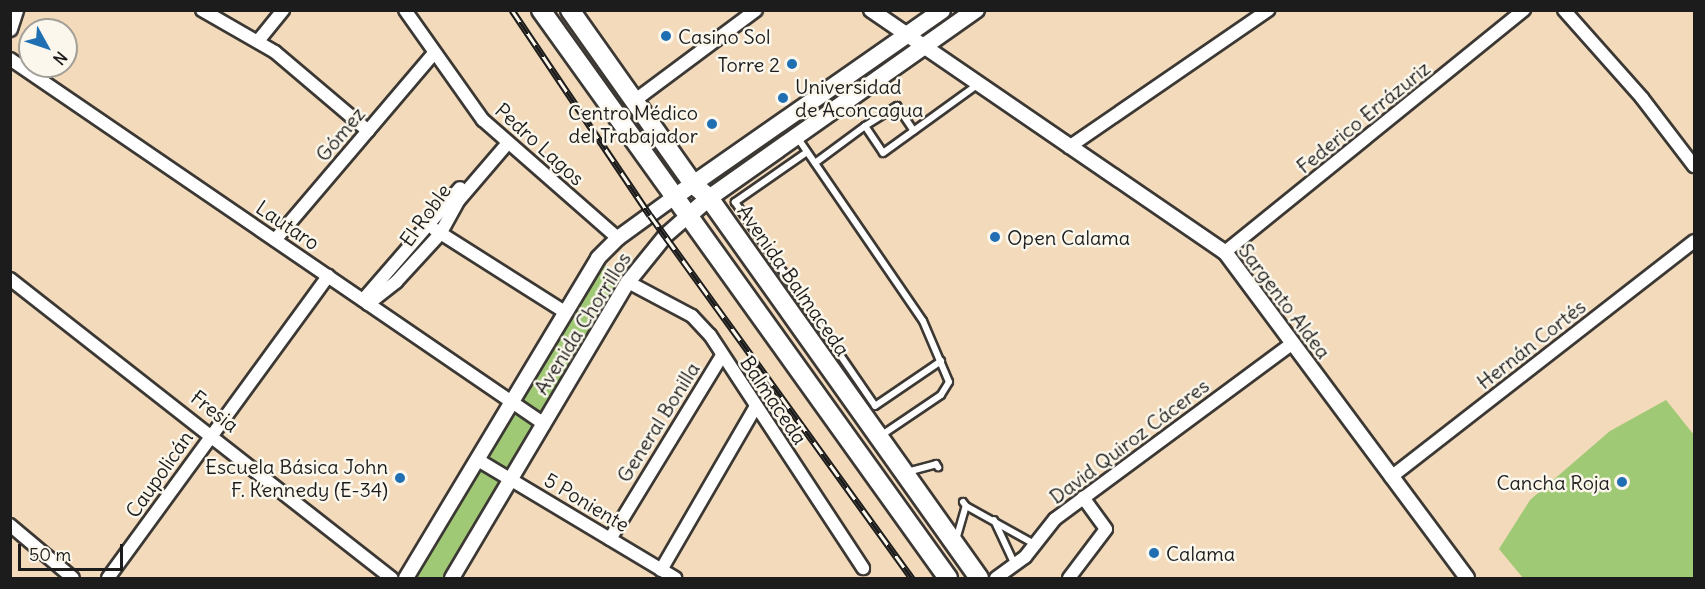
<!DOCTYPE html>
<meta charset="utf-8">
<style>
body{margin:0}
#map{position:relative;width:1705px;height:589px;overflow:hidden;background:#f2dabb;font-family:Delius,sans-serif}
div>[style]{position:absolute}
.green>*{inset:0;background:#a0c975;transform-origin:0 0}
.roads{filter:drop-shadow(2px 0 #3c3834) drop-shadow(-2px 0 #3c3834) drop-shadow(0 2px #3c3834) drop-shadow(0 -2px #3c3834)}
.service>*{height:6px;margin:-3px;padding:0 3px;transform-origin:3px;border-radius:3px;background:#fff}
.minor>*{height:12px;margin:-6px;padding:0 6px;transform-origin:6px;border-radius:6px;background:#fff}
.tertiary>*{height:14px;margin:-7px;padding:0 7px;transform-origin:7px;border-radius:7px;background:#fff}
.secondary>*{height:16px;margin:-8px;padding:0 8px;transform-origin:8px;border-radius:8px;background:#fff}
.primary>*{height:18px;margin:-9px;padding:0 9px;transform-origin:9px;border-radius:9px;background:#fff}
.rail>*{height:7px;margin-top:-3.5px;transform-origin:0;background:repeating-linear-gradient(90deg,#fbf7ec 0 14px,#1c1c1c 0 28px);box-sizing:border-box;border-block:2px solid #1c1c1c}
.dots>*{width:16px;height:16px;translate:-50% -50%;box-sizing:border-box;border:3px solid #fbf7ec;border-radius:50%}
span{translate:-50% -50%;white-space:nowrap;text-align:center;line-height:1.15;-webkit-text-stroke:5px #fbf7ec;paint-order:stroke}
.poi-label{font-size:20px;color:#1c1c1c}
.left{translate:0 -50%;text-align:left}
.right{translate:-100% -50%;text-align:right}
.street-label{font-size:20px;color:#1c1c1c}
.frame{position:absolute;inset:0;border:12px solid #1c1c1c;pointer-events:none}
.north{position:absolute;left:18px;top:18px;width:60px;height:60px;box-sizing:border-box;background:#fbf7ec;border:2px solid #a29f99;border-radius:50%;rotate:130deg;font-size:16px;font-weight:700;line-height:24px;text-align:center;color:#1c1c1c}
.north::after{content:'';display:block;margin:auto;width:21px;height:27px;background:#1f6fb2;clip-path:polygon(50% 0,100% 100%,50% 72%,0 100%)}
.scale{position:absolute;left:18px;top:544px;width:105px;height:27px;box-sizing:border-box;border:3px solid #1c1c1c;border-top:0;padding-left:8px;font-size:18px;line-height:21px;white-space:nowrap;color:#1c1c1c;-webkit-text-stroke:4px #fbf7ec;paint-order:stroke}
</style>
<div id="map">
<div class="green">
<i style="left:603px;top:264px;width:26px;height:365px;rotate:31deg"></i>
<i style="clip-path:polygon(1666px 400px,1694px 435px,1694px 578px,1523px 578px,1499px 549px,1530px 500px,1610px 431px)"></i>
</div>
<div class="roads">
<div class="service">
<i style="left:865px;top:126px;width:38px;rotate:-32deg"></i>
<i style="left:897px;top:106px;width:30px;rotate:56deg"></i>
<i style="left:797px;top:137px;width:223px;rotate:55.6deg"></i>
<i style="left:923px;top:321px;width:66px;rotate:66.9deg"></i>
<i style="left:949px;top:382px;width:15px;rotate:122deg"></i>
<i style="left:941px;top:395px;width:71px;rotate:145.9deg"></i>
<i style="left:807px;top:152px;width:88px;rotate:145.2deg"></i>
<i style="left:735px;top:202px;width:247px;rotate:55.5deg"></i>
<i style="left:875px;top:406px;width:80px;rotate:-34.3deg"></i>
<i style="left:815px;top:163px;width:62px;rotate:-36.5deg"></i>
<i style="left:865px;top:126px;width:32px;rotate:56deg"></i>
<i style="left:883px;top:153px;width:116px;rotate:-35.9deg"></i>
<i style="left:907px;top:472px;width:30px;rotate:-15deg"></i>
<i style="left:936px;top:464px;width:4px;rotate:56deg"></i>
<i style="left:966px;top:506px;width:80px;rotate:29.1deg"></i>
<i style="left:994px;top:520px;width:50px;rotate:65deg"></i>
<i style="left:956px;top:540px;width:35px;rotate:-74deg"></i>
<i style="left:966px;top:506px;width:5px;rotate:-127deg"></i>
</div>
<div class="minor">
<i style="left:202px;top:10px;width:84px;rotate:29.9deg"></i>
<i style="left:275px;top:52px;width:122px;rotate:40.3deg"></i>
<i style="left:405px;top:10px;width:135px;rotate:54.7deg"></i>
<i style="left:483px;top:120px;width:179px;rotate:41.2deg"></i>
<i style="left:1564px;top:10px;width:118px;rotate:48.4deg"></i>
<i style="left:1642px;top:98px;width:86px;rotate:52.6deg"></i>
<i style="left:258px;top:41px;width:40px;rotate:-51deg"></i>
<i style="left:10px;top:59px;width:647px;rotate:34.35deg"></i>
<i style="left:634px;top:101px;width:152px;rotate:-36.7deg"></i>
<i style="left:1069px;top:147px;width:242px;rotate:-34.5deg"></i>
<i style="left:434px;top:229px;width:155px;rotate:32.4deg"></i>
<i style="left:275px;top:240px;width:245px;rotate:-49.6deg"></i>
<i style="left:1225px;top:252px;width:385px;rotate:-39deg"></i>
<i style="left:10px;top:279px;width:485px;rotate:38.1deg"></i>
<i style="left:628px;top:282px;width:72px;rotate:28deg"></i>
<i style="left:692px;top:316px;width:26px;rotate:47deg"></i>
<i style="left:710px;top:335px;width:279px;rotate:56.7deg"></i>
<i style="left:363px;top:300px;width:148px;rotate:-49.1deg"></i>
<i style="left:368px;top:304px;width:36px;rotate:-38deg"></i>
<i style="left:396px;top:282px;width:65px;rotate:-47.5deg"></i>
<i style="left:440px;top:234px;width:39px;rotate:-61deg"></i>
<i style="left:459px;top:200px;width:74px;rotate:-49.4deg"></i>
<i style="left:478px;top:460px;width:230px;rotate:30.9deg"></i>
<i style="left:1391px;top:477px;width:384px;rotate:-37.9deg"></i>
<i style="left:10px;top:525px;width:82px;rotate:40.1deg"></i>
<i style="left:610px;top:539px;width:213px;rotate:-58.6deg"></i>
<i style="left:661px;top:570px;width:187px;rotate:-59.9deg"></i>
<i style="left:108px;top:578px;width:374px;rotate:-53.9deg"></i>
<i style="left:996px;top:578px;width:36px;rotate:-36deg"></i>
<i style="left:1025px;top:557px;width:48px;rotate:-51.7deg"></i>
<i style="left:1055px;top:519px;width:296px;rotate:-36.5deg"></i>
<i style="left:1069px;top:578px;width:61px;rotate:-52.9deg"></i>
<i style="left:1106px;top:529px;width:39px;rotate:-126deg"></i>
</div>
<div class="tertiary">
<i style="left:871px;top:10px;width:429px;rotate:34.4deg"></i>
<i style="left:1225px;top:252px;width:406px;rotate:53.4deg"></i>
<i style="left:10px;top:29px;width:20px;rotate:-72deg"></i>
<i style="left:406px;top:578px;width:373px;rotate:-59deg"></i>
<i style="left:598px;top:258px;width:28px;rotate:-45deg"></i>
<i style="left:618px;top:238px;width:68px;rotate:-36deg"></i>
<i style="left:452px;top:578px;width:344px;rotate:-59.3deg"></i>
<i style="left:628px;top:282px;width:60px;rotate:-51deg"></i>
<i style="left:666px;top:235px;width:28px;rotate:-41deg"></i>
</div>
<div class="secondary">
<i style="left:673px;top:198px;width:328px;rotate:-34.9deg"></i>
<i style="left:687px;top:217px;width:29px;rotate:-41deg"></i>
<i style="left:709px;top:198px;width:327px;rotate:-35.2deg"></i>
</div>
<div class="primary">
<i style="left:541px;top:10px;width:699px;rotate:54.38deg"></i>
<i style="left:570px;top:10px;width:213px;rotate:54.7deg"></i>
<i style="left:693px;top:184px;width:21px;rotate:41deg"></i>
<i style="left:709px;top:198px;width:466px;rotate:54.6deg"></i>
</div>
</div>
<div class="rail">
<i style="left:512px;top:10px;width:247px;rotate:56.1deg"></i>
<i style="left:650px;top:215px;width:448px;rotate:54.2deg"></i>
</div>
<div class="dots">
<i style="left:666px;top:36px;background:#1f6fb2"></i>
<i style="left:792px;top:64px;background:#1f6fb2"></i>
<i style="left:783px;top:98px;background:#1f6fb2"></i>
<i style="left:712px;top:124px;background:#1f6fb2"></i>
<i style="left:995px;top:237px;background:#1f6fb2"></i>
<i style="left:400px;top:478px;background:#1f6fb2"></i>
<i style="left:1622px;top:482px;background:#1f6fb2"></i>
<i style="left:1154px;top:553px;background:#1f6fb2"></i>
</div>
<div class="poi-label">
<span class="left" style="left:678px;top:36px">Casino Sol</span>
<span class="right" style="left:780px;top:64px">Torre 2</span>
<span class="left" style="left:795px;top:98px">Universidad<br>de Aconcagua</span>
<span class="right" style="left:698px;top:124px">Centro Médico<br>del Trabajador</span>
<span class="left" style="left:1007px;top:237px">Open Calama</span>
<span class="right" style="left:388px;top:478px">Escuela Básica John<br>F. Kennedy (E-34)</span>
<span class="right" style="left:1610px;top:482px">Cancha Roja</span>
<span class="left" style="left:1166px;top:553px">Calama</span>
</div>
<div class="street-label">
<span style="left:1363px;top:117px;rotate:-39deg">Federico Errázuriz</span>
<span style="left:340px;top:134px;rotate:-50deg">Gómez</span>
<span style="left:540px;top:144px;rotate:42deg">Pedro Lagos</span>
<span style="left:425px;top:215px;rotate:-54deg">El Roble</span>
<span style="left:288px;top:225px;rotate:34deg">Lautaro</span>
<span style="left:794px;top:280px;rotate:55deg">Avenida Balmaceda</span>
<span style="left:1285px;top:301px;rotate:53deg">Sargento Aldea</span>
<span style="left:582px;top:323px;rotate:-58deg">Avenida Chorrillos</span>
<span style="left:1531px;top:344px;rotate:-38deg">Hernán Cortés</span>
<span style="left:774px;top:400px;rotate:56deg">Balmaceda</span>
<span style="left:215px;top:411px;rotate:38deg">Fresia</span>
<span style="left:658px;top:422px;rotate:-58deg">General Bonilla</span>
<span style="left:1129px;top:441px;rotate:-37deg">David Quiroz Cáceres</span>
<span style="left:159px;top:474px;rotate:-55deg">Caupolicán</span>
<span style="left:587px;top:502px;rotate:31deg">5 Poniente</span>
</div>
<div class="frame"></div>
<div class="north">N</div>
<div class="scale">50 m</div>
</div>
